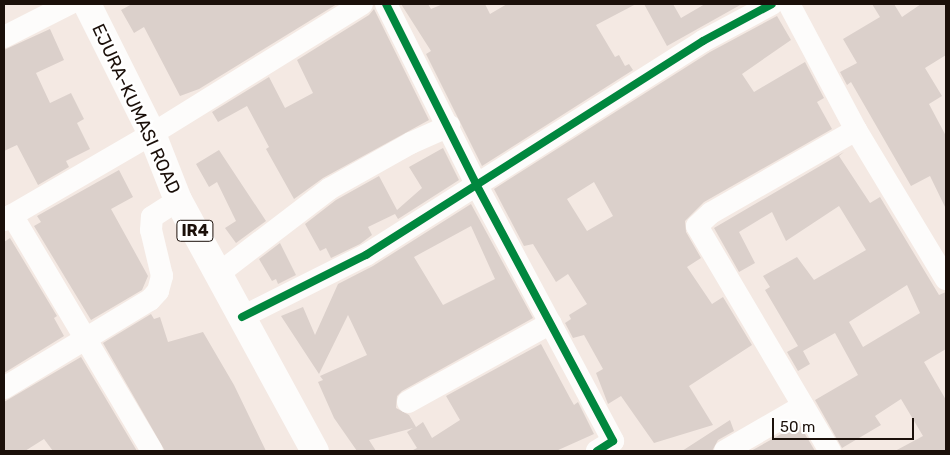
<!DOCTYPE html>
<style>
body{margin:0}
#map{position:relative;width:950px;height:455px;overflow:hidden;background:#f4e9e3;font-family:Rubik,sans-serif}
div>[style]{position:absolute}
.building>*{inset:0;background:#dbd0cb}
.minor>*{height:22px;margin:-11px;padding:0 11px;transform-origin:11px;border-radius:11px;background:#fdfcfb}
.major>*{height:28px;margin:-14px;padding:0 14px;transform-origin:14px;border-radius:14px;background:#fdfcfb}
.cycleway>*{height:8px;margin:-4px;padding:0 4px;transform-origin:4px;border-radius:4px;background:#00873e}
span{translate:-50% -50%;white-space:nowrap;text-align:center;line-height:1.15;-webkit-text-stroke:5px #fff;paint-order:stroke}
.shield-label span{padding:1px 4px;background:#fff;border:1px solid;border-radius:4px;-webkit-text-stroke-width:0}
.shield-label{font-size:16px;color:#1b100a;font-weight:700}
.street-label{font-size:18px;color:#1b100a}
.frame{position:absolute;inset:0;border:5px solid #1b100a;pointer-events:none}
.scale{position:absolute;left:772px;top:418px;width:142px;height:22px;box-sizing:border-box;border:2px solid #1b100a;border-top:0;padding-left:6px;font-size:15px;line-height:18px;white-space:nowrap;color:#1b100a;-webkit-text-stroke:4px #fff;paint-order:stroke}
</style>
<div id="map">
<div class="building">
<i style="clip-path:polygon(132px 4px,337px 4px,199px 89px,180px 96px,144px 27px,134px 33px,121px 10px)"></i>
<i style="clip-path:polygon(401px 4px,428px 4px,431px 9px,443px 4px,485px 4px,490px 14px,507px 4px,636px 4px,596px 25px,615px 57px,619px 55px,625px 66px,629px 64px,633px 70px,482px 166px,426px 54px,431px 51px)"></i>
<i style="clip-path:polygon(644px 4px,673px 4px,681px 18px,705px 4px,742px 4px,667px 46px)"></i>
<i style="clip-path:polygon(872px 4px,894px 4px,902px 17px,921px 4px,946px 4px,946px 55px,925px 68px,942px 96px,929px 104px,946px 136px,946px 209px,930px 176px,911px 186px,851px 82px,847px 85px,840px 72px,857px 63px,843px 39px,880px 17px)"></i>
<i style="clip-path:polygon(374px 9px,429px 120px,323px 178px,294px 199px,266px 149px,269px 147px,247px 106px,218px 122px,212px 112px,269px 77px,285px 108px,313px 93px,297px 60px,369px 15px)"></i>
<i style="clip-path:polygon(evenodd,777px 16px,791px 40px,742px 74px,754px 92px,805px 62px,824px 98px,817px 102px,832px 129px,704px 202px,685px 221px,686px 232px,701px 258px,687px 267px,712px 304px,723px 297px,752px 345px,689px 386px,713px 425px,654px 443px,621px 396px,608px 404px,596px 373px,603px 369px,584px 335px,573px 338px,565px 323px,571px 319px,569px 315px,587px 304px,568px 274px,556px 282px,533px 244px,524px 246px,494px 189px,710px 52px,777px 16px,594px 182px,613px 216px,587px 231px,567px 199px,594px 182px)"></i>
<i style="clip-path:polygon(50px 29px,64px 60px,36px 73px,50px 103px,71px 93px,84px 119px,77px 123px,90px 149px,66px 161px,69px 167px,38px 185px,17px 145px,4px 151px,4px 50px)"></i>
<i style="clip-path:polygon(443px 148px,459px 180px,398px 219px,395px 214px,368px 227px,372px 235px,360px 244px,331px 258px,326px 248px,320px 251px,305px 224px,336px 200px,379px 176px,397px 210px,422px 188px,409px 167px)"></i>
<i style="clip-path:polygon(219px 150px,266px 221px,236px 243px,225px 228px,236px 221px,217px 182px,209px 187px,196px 164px)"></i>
<i style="clip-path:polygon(evenodd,844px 152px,839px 156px,870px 203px,880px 197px,939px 295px,946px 292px,946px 349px,924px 362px,946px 400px,946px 451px,895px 451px,923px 436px,901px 399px,875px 416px,881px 425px,842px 448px,815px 400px,858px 375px,835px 333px,803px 351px,810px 364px,798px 371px,787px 352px,798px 346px,765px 290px,770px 287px,763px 276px,797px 257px,814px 280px,866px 250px,839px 206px,786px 241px,772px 212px,739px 232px,755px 263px,739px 272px,714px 228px,844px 152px,907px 285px,920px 313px,863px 347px,849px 322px,907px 285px)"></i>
<i style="clip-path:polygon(119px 170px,133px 197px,111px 209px,148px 276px,142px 290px,91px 320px,34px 226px,41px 222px,37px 216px)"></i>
<i style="clip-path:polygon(evenodd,471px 204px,533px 318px,402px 391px,397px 396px,396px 408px,409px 415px,416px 427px,423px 422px,432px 438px,460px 420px,446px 396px,541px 344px,570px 398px,574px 405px,578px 402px,594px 434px,556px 451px,411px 451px,417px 448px,407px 432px,413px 428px,369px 440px,376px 451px,357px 451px,334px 418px,318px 382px,323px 380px,320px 376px,367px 355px,348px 315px,319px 374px,281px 316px,303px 307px,315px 335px,338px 284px,373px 266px,471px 204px,471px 226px,495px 279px,443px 305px,414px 257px,471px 226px)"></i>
<i style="clip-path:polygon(10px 238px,57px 316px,54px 318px,64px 336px,4px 373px,4px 242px)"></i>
<i style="clip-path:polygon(280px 243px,296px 275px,278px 284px,276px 279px,272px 281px,259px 259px)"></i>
<i style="clip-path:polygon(151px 314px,154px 319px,160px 317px,168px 342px,203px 332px,234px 385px,266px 451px,165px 451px,103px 343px)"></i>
<i style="clip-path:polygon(81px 357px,137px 451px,53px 451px,44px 439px,25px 451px,4px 451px,4px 402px)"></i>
<i style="clip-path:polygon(730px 420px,734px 431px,718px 440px,712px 451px,682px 451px)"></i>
<i style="clip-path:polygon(799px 424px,815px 451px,751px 451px)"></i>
</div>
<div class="minor">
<i style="left:386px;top:4px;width:203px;rotate:63.4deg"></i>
<i style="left:477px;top:186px;width:289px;rotate:61.9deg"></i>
<i style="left:613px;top:441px;width:19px;rotate:148deg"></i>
<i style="left:789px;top:4px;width:143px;rotate:62deg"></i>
<i style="left:856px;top:130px;width:174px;rotate:58.9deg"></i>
<i style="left:4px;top:37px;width:73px;rotate:-26.9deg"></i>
<i style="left:12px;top:215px;width:274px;rotate:59.3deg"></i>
<i style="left:4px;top:220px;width:171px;rotate:-30.2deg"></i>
<i style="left:152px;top:134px;width:247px;rotate:-31.8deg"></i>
<i style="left:218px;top:274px;width:140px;rotate:-37.4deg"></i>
<i style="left:329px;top:189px;width:94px;rotate:-29.3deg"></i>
<i style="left:411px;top:143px;width:42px;rotate:-24.1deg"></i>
<i style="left:242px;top:317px;width:139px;rotate:-26.6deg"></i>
<i style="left:366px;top:255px;width:399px;rotate:-32.4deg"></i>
<i style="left:703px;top:41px;width:78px;rotate:-28.2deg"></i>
<i style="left:4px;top:388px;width:170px;rotate:-31.1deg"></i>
<i style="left:150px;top:300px;width:12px;rotate:-48deg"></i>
<i style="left:158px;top:291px;width:16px;rotate:-75deg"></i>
<i style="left:162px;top:276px;width:47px;rotate:-103.4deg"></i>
<i style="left:151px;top:230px;width:13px;rotate:-86deg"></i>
<i style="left:152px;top:217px;width:31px;rotate:-33deg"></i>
<i style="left:408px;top:402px;width:163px;rotate:-28.9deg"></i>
<i style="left:725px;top:451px;width:90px;rotate:-30deg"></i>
<i style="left:830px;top:451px;width:261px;rotate:-120.6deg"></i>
<i style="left:697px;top:226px;width:19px;rotate:-43deg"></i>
<i style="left:711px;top:213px;width:167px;rotate:-29.8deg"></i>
</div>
<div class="major">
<i style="left:87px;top:4px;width:145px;rotate:63.4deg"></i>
<i style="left:152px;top:134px;width:71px;rotate:68.5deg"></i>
<i style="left:178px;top:200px;width:286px;rotate:61.4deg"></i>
</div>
<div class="cycleway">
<i style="left:386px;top:4px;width:203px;rotate:63.4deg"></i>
<i style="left:477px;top:186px;width:289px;rotate:61.9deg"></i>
<i style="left:613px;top:441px;width:19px;rotate:148deg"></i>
<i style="left:242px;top:317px;width:139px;rotate:-26.6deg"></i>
<i style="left:366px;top:255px;width:399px;rotate:-32.4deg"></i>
<i style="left:703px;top:41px;width:78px;rotate:-28.2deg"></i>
</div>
<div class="shield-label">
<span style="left:195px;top:231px">IR4</span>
</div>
<div class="street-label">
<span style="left:136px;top:109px;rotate:65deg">EJURA-KUMASI ROAD</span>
</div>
<div class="frame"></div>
<div class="scale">50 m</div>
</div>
